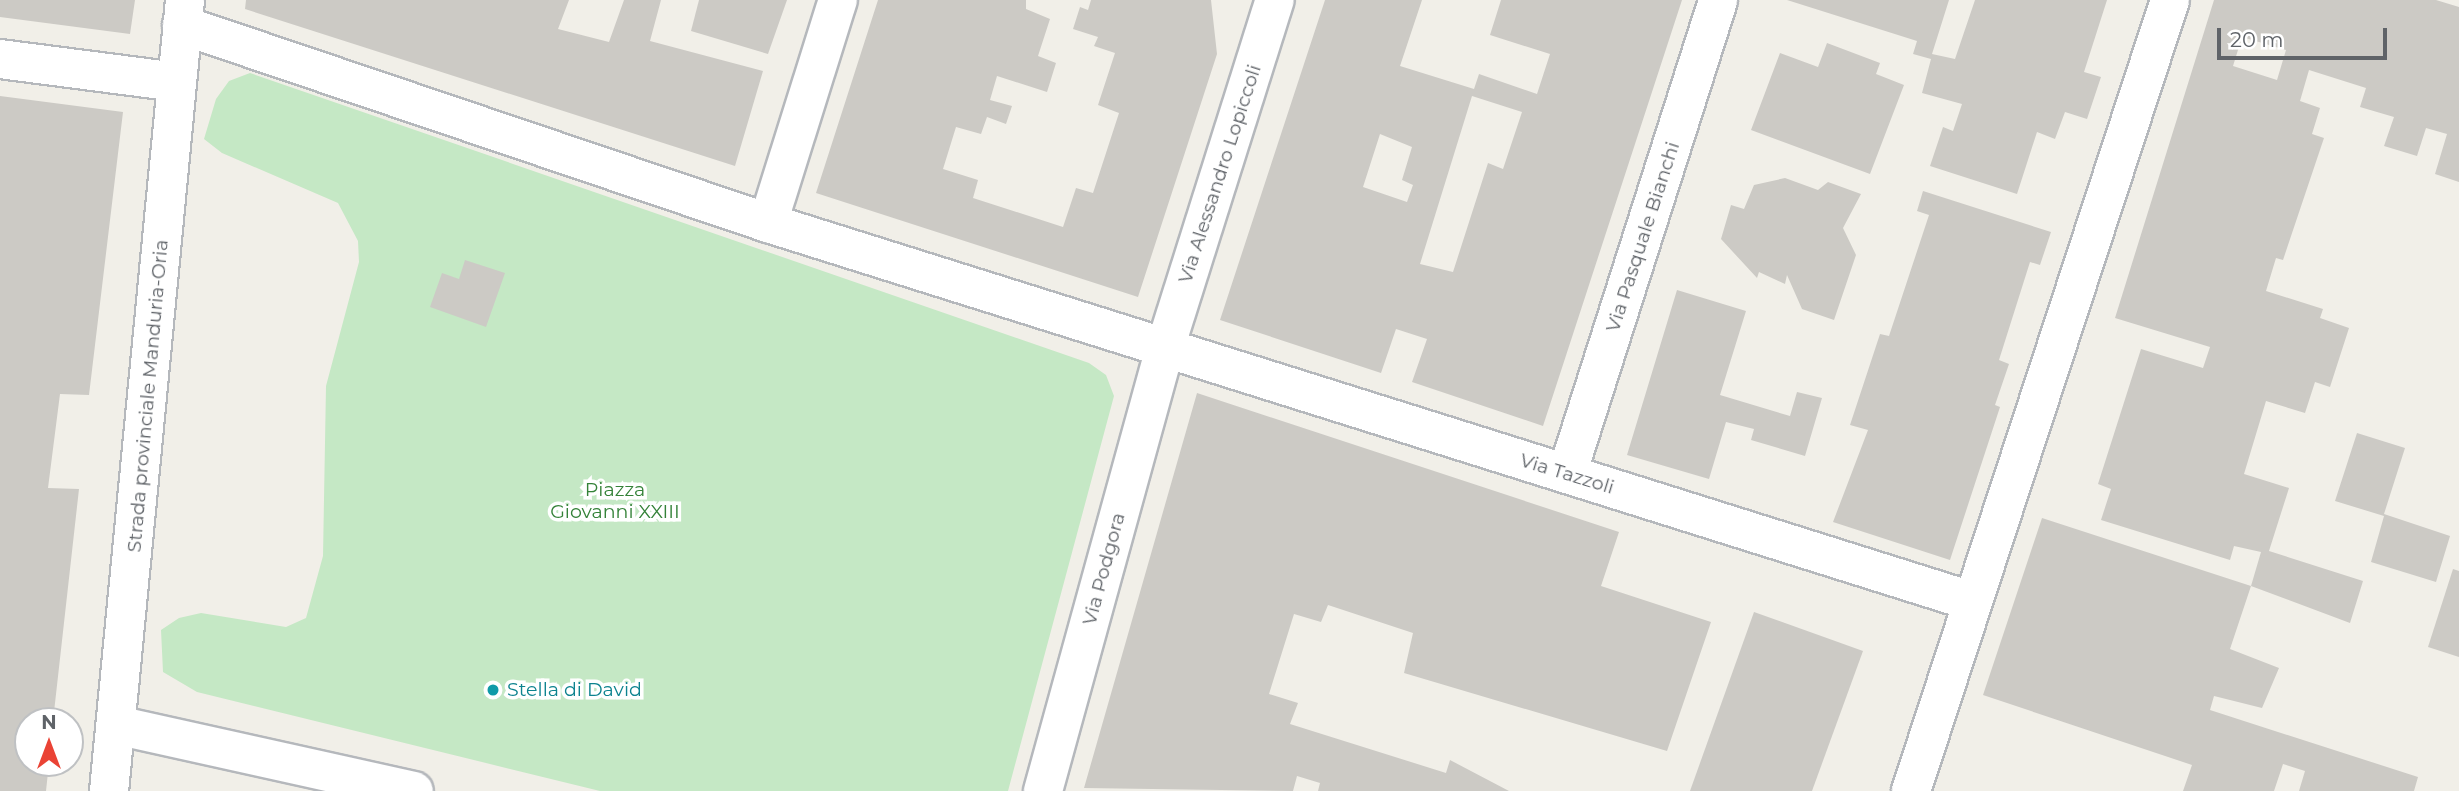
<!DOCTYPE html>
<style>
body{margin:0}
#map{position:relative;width:2459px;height:791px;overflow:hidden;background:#f1efe8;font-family:Montserrat,sans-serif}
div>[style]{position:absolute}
.green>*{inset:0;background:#c5e8c5}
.building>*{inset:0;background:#cccac5}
.roads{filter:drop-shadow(2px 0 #b5b8bc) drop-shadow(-2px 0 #b5b8bc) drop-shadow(0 2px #b5b8bc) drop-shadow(0 -2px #b5b8bc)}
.minor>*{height:38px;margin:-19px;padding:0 19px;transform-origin:19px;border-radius:19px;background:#fff}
.tertiary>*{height:38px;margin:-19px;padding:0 19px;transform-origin:19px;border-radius:19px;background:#fff}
.dots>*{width:19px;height:19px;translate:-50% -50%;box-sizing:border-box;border:4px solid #fff;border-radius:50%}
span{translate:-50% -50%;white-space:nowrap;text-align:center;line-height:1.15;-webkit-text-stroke:7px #fff;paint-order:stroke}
.street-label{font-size:19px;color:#5f6368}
.park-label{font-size:19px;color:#348238}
.culture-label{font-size:19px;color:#0d838f}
.left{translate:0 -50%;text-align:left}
.north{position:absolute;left:14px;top:707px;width:70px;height:70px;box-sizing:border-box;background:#fff;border:2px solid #bfc1c3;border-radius:50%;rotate:0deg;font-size:19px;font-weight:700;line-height:28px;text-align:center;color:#5f6368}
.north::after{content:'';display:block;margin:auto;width:24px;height:32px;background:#ea4335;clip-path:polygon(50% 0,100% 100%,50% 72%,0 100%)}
.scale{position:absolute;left:2217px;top:28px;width:170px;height:32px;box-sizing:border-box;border:4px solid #5f6368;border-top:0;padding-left:9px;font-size:21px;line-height:24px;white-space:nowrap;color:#5f6368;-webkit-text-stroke:5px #fff;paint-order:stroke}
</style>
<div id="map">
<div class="green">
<i style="clip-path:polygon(250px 73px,1089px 363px,1106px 375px,1114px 396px,1008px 791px,600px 791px,197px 692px,163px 672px,161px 630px,179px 618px,201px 613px,286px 627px,306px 618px,323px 556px,326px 386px,359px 262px,358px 241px,338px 203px,222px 153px,204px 139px,216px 99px,229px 81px)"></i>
</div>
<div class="building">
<i style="clip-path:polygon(0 0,135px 0,130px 34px,0 17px)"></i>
<i style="clip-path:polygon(246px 0,569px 0,558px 29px,609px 42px,624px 0,661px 0,650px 41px,763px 71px,735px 166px,245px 9px)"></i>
<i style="clip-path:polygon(699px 0,787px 0,768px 54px,691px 31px)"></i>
<i style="clip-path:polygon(878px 0,1026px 0,1026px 9px,1050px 19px,1038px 56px,1056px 63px,1047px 92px,997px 76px,990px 100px,1012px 106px,1006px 124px,987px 117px,981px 134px,956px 127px,943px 169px,978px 180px,973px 198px,1063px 227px,1076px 188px,1093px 193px,1119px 113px,1098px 105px,1115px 53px,1094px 46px,1098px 37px,1073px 29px,1080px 7px,1088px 10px,1091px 0,1211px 0,1217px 54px,1138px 297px,816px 193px)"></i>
<i style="clip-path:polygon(evenodd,1325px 0,1422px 0,1400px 66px,1474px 89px,1479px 74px,1537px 94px,1550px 54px,1490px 35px,1501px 0,1682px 0,1543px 426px,1412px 382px,1427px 339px,1396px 329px,1381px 373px,1220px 320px,1325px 0,1472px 96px,1522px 112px,1503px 169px,1488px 163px,1453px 272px,1420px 264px,1472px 96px,1325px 0,1380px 134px,1412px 147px,1402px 180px,1413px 185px,1407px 202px,1363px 187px,1380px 134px)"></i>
<i style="clip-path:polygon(1787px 0,1949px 0,1932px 54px,1955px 59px,1975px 0,2107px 0,2084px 72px,2101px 77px,2087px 119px,2065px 112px,2055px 139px,2037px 132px,2017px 194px,1930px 166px,1943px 127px,1953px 131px,1962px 104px,1922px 93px,1931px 59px,1913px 54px,1917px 41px)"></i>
<i style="clip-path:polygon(evenodd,2214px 0,2436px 0,2459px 7px,2459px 182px,2435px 174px,2447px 134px,2426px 128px,2417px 156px,2384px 146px,2394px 117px,2360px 107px,2366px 88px,2309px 70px,2300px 101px,2320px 108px,2312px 134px,2324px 138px,2283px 260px,2276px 258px,2266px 291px,2323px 309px,2320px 318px,2349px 328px,2330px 387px,2315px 382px,2305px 413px,2266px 401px,2244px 474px,2289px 488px,2269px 551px,2363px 581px,2350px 623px,2251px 586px,2230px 649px,2279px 668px,2262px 708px,2214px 696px,2210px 710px,2418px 777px,2414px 791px,2299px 791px,2305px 771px,2283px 764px,2274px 791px,2183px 791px,2192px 765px,1983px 695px,2042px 518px,2251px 586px,2261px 552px,2234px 546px,2230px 560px,2101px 520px,2111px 489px,2098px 484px,2141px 349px,2203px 368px,2210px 347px,2115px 318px,2214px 0,2242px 37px,2286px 50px,2277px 80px,2233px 66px,2242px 37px)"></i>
<i style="clip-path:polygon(1827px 43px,1880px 63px,1876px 74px,1904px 85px,1870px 174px,1751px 130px,1780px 53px,1818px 67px)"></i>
<i style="clip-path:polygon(0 96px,123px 112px,89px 395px,60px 394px,48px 488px,79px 489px,53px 721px,28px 721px,28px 763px,49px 763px,46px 791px,0 791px)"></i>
<i style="clip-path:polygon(1785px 178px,1818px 190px,1828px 182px,1861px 194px,1843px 228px,1856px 255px,1834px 320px,1802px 309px,1787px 275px,1785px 284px,1759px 272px,1757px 278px,1721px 239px,1731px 205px,1744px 209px,1754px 185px)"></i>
<i style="clip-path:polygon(1923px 191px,2051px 232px,2040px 265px,2030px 262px,1999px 360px,2009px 364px,1995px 405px,2000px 407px,1950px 560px,1833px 522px,1868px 430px,1850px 425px,1880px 334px,1889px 336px,1929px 215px,1917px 211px)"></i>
<i style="clip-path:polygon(465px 260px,505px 273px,486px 327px,430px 307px,442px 273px,459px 279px)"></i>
<i style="clip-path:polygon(1677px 290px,1746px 311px,1720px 395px,1790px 416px,1797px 392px,1822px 398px,1805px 456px,1751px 440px,1754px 429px,1726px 422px,1709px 479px,1627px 455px)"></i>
<i style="clip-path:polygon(1197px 393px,1619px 532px,1601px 586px,1711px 622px,1667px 751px,1404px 673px,1413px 633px,1328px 605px,1321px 622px,1294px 614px,1269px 694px,1298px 703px,1290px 724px,1446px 773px,1450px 760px,1509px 791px,1318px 791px,1320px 783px,1297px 776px,1293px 791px,1084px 788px)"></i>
<i style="clip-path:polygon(2357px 433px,2405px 448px,2384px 514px,2450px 536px,2436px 582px,2371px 562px,2384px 516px,2335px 501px)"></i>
<i style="clip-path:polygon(2453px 569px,2459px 571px,2459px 657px,2428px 647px)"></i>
<i style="clip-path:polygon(1754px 612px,1863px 651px,1812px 791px,1690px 791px)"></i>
</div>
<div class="roads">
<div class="minor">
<i style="left:182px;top:25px;width:619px;rotate:18.67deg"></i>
<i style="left:768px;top:223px;width:1258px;rotate:17.44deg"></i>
<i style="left:0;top:59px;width:177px;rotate:7.4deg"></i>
<i style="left:768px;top:223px;width:234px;rotate:-72.6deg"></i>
<i style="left:1567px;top:474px;width:497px;rotate:-72.3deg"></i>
<i style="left:116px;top:725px;width:305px;rotate:12.5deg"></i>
<i style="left:1043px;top:791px;width:459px;rotate:-74.6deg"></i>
<i style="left:1165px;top:348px;width:365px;rotate:-72.5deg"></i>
<i style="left:1911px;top:791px;width:832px;rotate:-71.87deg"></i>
</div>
<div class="tertiary">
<i style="left:109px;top:791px;width:795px;rotate:-84.51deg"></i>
</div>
</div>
<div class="dots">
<i style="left:493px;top:690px;background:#0f9aa8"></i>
</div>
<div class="street-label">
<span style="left:1220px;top:174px;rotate:-72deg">Via Alessandro Lopiccoli</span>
<span style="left:1643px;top:237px;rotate:-72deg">Via Pasquale Bianchi</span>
<span style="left:148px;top:396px;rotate:-85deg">Strada provinciale Manduria-Oria</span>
<span style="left:1567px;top:474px;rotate:17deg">Via Tazzoli</span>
<span style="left:1104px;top:569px;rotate:-75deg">Via Podgora</span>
</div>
<div class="park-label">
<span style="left:615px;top:501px">Piazza<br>Giovanni XXIII</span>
</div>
<div class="culture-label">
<span class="left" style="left:507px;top:690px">Stella di David</span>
</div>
<div class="north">N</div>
<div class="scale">20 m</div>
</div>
